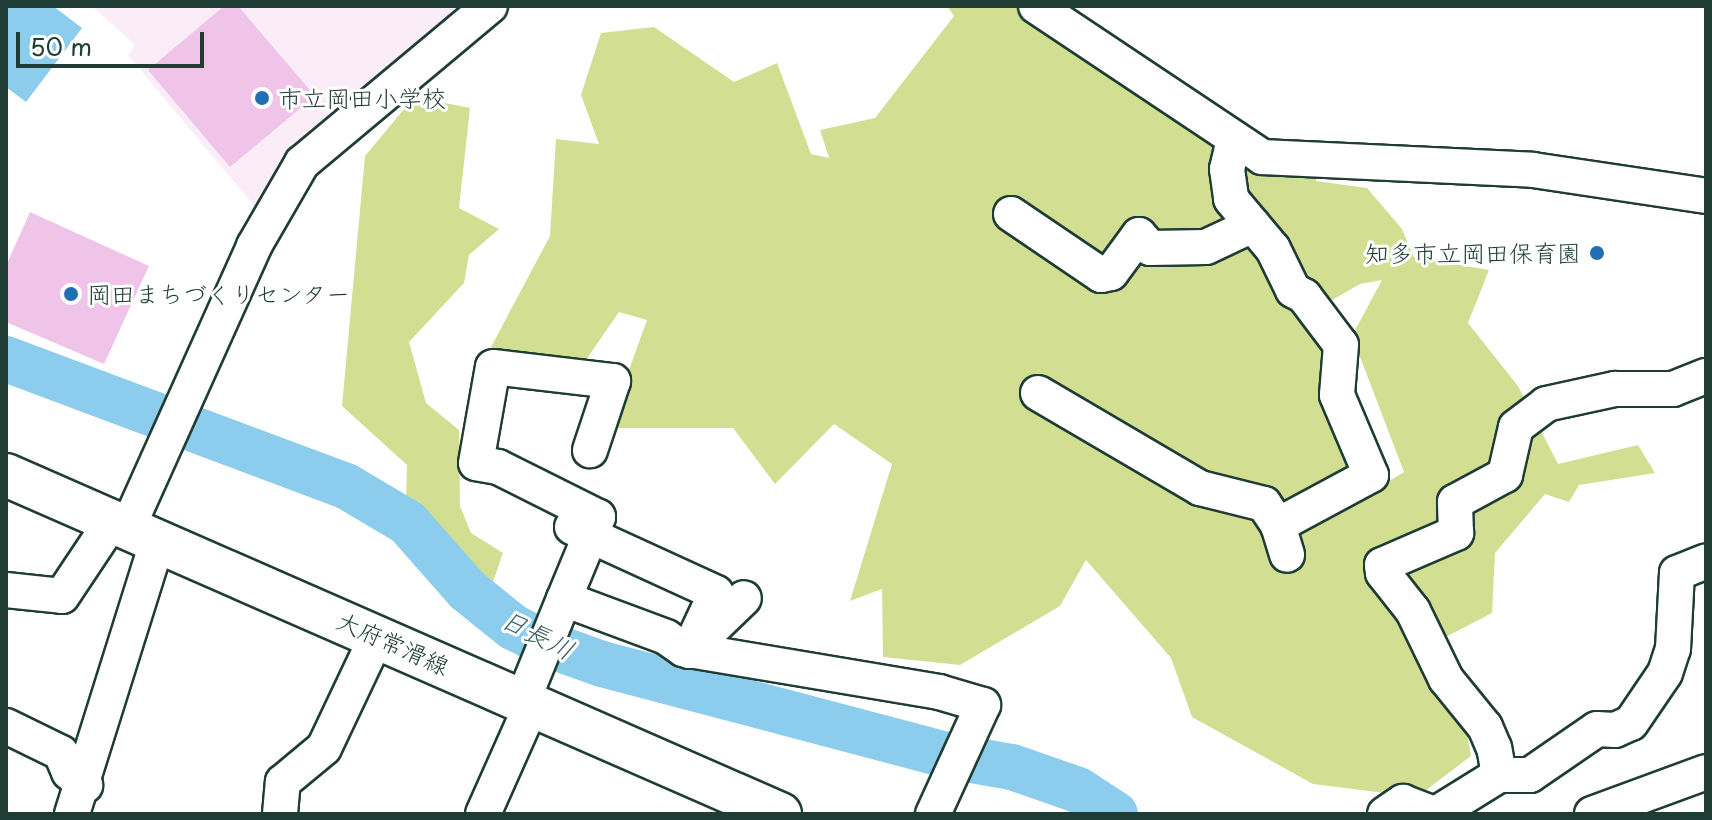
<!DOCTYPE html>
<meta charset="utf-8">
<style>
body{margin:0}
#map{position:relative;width:1712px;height:820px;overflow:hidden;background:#fff;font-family:"Playpen Sans","Klee One",sans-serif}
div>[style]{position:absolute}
.built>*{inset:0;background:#faedf8}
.green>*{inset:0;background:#d2df92}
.water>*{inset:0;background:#8ccded}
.river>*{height:46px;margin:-23px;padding:0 23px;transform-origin:23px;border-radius:23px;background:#8ccded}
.building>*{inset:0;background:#f0c4e9}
.roads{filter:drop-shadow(2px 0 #1f3d34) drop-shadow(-2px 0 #1f3d34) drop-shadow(0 2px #1f3d34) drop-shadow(0 -2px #1f3d34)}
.minor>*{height:34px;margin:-17px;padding:0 17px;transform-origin:17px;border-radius:17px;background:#fff}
.major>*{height:42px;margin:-21px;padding:0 21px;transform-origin:21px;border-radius:21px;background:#fff}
.dots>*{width:22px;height:22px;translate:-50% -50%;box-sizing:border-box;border:4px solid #fff;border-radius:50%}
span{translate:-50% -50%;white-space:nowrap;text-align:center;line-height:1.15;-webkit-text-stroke:6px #fff;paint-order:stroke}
.poi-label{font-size:24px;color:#1f3d34}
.left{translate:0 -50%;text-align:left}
.right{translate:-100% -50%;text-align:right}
.street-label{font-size:24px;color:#1f3d34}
.water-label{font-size:26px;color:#3a6162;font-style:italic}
.frame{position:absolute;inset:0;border:8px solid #1f3d34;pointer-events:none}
.scale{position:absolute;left:16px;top:32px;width:188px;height:36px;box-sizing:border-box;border:4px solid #1f3d34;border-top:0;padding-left:10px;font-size:24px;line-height:28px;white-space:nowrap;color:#1f3d34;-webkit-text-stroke:6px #fff;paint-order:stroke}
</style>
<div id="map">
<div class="built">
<i style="clip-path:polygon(92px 6px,471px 6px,282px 165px,256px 208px,128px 55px,135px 45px)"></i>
</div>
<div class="green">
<i style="clip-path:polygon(evenodd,947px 6px,1019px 6px,1317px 173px,1316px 181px,1367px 188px,1402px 229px,1414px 257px,1489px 270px,1468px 323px,1518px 386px,1558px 464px,1638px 445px,1655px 473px,1579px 485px,1569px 502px,1545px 494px,1495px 553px,1492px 613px,1438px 641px,1459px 687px,1471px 756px,1417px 797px,1313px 784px,1192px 717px,1171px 658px,1086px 560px,1060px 606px,960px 665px,883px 657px,882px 589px,850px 601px,892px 464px,834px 424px,775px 484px,733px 428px,608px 428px,647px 320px,619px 312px,568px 386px,491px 347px,550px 236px,556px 139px,599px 144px,581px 95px,601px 33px,654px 27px,734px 82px,777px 63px,811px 154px,829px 158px,820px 130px,875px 118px,954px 16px,947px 6px,1382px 280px,1352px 336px,1404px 472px,1307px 531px,1241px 494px,1286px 514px,1366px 474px,1335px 348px,1309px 313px,1360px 284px,1382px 280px)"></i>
<i style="clip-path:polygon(414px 97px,470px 108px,459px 208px,499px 229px,469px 255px,464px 283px,409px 342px,426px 403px,459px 430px,460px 506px,471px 533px,503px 553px,493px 582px,471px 586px,448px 558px,449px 536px,406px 504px,407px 465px,342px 406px,365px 156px)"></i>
</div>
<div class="water">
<i style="clip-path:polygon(6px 6px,53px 6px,82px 28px,26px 102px,6px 87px)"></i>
</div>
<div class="river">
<i style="left:6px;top:359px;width:363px;rotate:20.5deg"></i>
<i style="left:346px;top:486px;width:72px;rotate:30.8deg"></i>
<i style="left:408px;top:523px;width:89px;rotate:48.6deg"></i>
<i style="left:467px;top:590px;width:59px;rotate:38.8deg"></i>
<i style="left:513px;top:627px;width:37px;rotate:27deg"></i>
<i style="left:546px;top:644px;width:59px;rotate:19.7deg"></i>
<i style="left:602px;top:664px;width:365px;rotate:14.8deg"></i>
<i style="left:955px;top:757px;width:58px;rotate:10deg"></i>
<i style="left:1012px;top:767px;width:70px;rotate:19.2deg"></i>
<i style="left:1078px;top:790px;width:44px;rotate:33deg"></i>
</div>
<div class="building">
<i style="clip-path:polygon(224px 6px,238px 6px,315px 96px,230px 167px,148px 70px)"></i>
<i style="clip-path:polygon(30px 212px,149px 266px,104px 364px,6px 322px,6px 266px)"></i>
</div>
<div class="roads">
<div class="minor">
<i style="left:1036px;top:6px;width:272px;rotate:33.7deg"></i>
<i style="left:1262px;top:157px;width:271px;rotate:2.7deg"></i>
<i style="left:1533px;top:170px;width:175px;rotate:8.5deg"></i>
<i style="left:1234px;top:139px;width:31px;rotate:103deg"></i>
<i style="left:1227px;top:169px;width:30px;rotate:82deg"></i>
<i style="left:1231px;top:199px;width:65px;rotate:50deg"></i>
<i style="left:1273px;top:249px;width:46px;rotate:64deg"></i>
<i style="left:1293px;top:290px;width:13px;rotate:29deg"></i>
<i style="left:1304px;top:296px;width:61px;rotate:52.9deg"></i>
<i style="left:1341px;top:345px;width:50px;rotate:94.6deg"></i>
<i style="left:1337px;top:395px;width:87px;rotate:67deg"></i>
<i style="left:1371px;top:475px;width:106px;rotate:151.7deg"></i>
<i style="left:1011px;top:214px;width:109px;rotate:34.1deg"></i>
<i style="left:1101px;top:275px;width:10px;rotate:-11deg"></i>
<i style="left:1111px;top:273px;width:47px;rotate:-53.6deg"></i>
<i style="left:1139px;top:235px;width:17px;rotate:50deg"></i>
<i style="left:1150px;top:248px;width:56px;rotate:-1deg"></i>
<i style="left:1206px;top:247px;width:52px;rotate:-25.1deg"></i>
<i style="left:1038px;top:393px;width:188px;rotate:30.4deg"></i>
<i style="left:1200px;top:488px;width:66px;rotate:14deg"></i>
<i style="left:1264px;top:504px;width:25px;rotate:56deg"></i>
<i style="left:1278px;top:525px;width:31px;rotate:73deg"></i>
<i style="left:128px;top:527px;width:308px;rotate:-65.8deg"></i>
<i style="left:254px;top:246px;width:96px;rotate:-60deg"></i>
<i style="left:302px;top:163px;width:245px;rotate:-39.9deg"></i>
<i style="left:572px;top:527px;width:158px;rotate:24.6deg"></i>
<i style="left:716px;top:593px;width:64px;rotate:115deg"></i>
<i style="left:689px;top:651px;width:76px;rotate:-43.9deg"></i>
<i style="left:6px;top:590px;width:56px;rotate:6.1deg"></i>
<i style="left:62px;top:596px;width:90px;rotate:-56.3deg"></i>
<i style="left:564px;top:599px;width:89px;rotate:-67.5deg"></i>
<i style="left:598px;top:517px;width:112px;rotate:-153.4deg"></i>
<i style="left:498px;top:467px;width:22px;rotate:-170deg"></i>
<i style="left:476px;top:463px;width:97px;rotate:-80deg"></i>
<i style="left:493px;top:367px;width:121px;rotate:6.7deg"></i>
<i style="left:613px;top:381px;width:73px;rotate:108.4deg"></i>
<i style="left:523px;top:700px;width:109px;rotate:-67.9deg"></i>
<i style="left:564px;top:599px;width:109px;rotate:20.4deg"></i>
<i style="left:666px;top:637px;width:21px;rotate:35deg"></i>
<i style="left:683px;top:649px;width:260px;rotate:9.5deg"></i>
<i style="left:939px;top:692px;width:46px;rotate:16.5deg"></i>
<i style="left:983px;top:705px;width:120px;rotate:114.6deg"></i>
<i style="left:6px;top:726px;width:61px;rotate:26.1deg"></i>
<i style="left:61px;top:753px;width:21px;rotate:67deg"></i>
<i style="left:69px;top:772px;width:21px;rotate:39deg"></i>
<i style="left:1499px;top:775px;width:31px"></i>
<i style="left:1530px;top:775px;width:81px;rotate:-34.5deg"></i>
<i style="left:1597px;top:729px;width:18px;rotate:3deg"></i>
<i style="left:1615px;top:730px;width:17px;rotate:-24deg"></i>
<i style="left:1631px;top:723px;width:60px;rotate:-55.8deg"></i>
<i style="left:1665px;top:673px;width:25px;rotate:-72deg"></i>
<i style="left:1673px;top:649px;width:76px;rotate:-87deg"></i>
<i style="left:1677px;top:573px;width:31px;rotate:-22deg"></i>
<i style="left:72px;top:814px;width:287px;rotate:-72.6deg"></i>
<i style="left:280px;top:814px;width:32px;rotate:-85deg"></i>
<i style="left:283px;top:782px;width:53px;rotate:-39.7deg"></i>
<i style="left:324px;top:748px;width:124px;rotate:-64.7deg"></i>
<i style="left:483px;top:814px;width:120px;rotate:-66deg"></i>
<i style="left:1385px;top:814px;width:22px;rotate:-34deg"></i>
<i style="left:1403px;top:802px;width:33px;rotate:21deg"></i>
<i style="left:1436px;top:814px;width:74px;rotate:-31.8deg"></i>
<i style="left:1499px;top:775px;width:27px;rotate:-100deg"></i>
<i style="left:1494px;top:748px;width:23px;rotate:-113deg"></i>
<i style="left:1485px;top:727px;width:62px;rotate:-129.1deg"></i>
<i style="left:1446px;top:679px;width:76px;rotate:-115.9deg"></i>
<i style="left:1413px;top:611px;width:48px;rotate:-128.3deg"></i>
<i style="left:1383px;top:573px;width:8px;rotate:-97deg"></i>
<i style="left:1382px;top:565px;width:81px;rotate:-23.4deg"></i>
<i style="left:1456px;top:533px;width:31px;rotate:-92deg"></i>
<i style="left:1455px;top:502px;width:57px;rotate:-28.4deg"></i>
<i style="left:1505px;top:475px;width:49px;rotate:-77.1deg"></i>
<i style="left:1516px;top:427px;width:38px;rotate:-37deg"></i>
<i style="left:1546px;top:404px;width:71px;rotate:-12.3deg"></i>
<i style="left:1615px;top:389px;width:58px"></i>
<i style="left:1673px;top:389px;width:35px;rotate:-22deg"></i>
<i style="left:1592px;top:814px;width:121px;rotate:-20.2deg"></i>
</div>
<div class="major">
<i style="left:6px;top:475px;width:845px;rotate:23.65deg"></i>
</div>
</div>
<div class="dots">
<i style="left:262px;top:98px;background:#1f6fb2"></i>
<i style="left:1597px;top:253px;background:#1f6fb2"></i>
<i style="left:71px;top:294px;background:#1f6fb2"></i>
</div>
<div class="poi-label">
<span class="left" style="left:278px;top:98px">市立岡田小学校</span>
<span class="right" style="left:1581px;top:253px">知多市立岡田保育園</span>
<span class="left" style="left:87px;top:294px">岡田まちづくりセンター</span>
</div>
<div class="street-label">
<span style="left:393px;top:643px;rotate:24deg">大府常滑線</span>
</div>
<div class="water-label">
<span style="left:538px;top:634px;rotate:27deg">日長川</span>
</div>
<div class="frame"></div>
<div class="scale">50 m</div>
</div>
